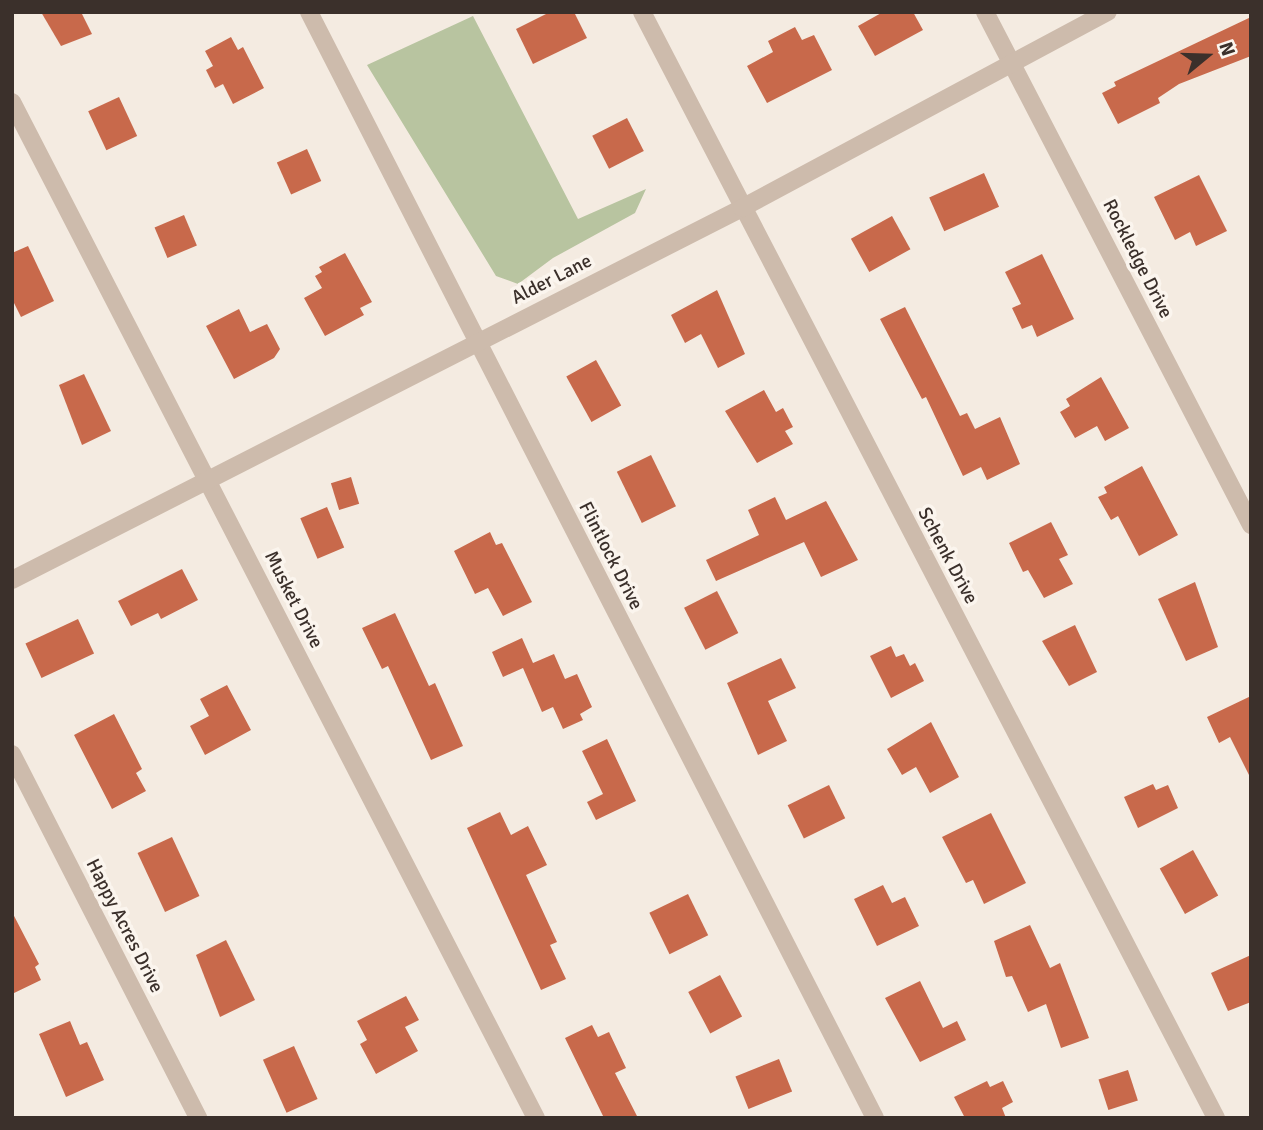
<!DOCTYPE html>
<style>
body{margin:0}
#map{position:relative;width:1263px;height:1130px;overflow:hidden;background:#f4ebe1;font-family:Signika,sans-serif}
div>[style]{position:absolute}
.green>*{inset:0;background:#b8c4a0}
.building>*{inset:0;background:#c8694b;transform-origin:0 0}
.minor>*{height:18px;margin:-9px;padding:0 9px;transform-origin:9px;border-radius:9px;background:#cdbbac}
span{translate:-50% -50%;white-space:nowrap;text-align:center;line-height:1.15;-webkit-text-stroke:7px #fbf5ee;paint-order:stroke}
.street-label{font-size:19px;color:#3b302b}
.frame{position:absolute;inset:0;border:14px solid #3b302b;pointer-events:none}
.north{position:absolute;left:1172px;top:21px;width:70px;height:70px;-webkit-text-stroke:5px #fbf5ee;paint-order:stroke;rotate:71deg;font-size:19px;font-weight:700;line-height:28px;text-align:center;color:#3b302b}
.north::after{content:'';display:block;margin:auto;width:24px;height:32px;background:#3b302b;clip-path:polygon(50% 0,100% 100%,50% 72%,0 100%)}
</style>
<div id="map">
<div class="green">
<i style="clip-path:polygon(473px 16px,578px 219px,646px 189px,635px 213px,553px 258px,518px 284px,496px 276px,367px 65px)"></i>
</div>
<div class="building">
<i style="clip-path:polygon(41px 12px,81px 12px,92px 34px,61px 46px)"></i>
<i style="clip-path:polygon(550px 12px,574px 12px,587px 38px,533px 64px,516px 29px)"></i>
<i style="clip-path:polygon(883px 12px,913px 12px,923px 30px,875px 56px,858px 26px)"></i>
<i style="clip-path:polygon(1251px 17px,1251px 56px,1179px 84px,1158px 98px,1160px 103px,1118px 124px,1102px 93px,1116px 86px,1114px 82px)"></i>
<i style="clip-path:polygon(795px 27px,802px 40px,814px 35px,832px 70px,767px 103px,747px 66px,773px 52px,768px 41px)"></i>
<i style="clip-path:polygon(231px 37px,238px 50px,243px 47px,264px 88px,233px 104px,223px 84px,215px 88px,206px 70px,213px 66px,205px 51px)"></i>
<i style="left:119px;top:97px;width:43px;height:34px;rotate:65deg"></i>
<i style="left:627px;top:118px;width:37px;height:39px;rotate:63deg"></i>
<i style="left:307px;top:149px;width:35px;height:33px;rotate:66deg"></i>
<i style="left:984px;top:173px;width:37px;height:60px;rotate:66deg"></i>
<i style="clip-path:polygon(1199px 175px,1227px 231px,1196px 246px,1190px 232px,1175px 240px,1154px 197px)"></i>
<i style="left:184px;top:215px;width:33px;height:32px;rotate:67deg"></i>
<i style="left:892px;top:216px;width:38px;height:47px;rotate:61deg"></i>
<i style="clip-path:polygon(28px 246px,54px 301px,21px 317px,12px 299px,12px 253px)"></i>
<i style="clip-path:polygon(345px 253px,372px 302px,360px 308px,364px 315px,325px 336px,304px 298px,322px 288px,315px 276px,322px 272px,319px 267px)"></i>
<i style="clip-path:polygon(1042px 254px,1074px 319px,1037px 337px,1032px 325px,1022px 329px,1012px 308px,1021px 304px,1005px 272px)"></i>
<i style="clip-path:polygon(717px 290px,745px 354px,718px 368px,701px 334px,685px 343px,671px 315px)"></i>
<i style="clip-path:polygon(905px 307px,960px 416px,967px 413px,975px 429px,1000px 417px,1020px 464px,987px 480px,981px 467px,963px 476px,926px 397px,922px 399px,880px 319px)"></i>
<i style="clip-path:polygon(239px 309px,250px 332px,267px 324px,280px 349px,274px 358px,234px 379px,206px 326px)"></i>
<i style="left:596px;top:360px;width:52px;height:34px;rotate:61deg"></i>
<i style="clip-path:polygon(84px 374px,111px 431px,82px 445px,59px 385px)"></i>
<i style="clip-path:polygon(1101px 377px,1129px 428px,1105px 441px,1097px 426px,1075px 438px,1060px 412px,1070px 406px,1066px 399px)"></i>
<i style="clip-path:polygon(764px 390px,776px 412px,783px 408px,793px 427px,785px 431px,793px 444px,757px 463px,725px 411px)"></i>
<i style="left:651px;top:455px;width:57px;height:38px;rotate:64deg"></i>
<i style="clip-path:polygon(1142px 466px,1178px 535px,1139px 556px,1118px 516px,1111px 520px,1098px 497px,1107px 493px,1104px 487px)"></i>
<i style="left:351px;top:477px;width:28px;height:21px;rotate:73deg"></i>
<i style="clip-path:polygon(775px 497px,786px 520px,826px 501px,858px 560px,821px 577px,804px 542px,716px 581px,706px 560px,759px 535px,748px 510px)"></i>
<i style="left:327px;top:507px;width:44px;height:29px;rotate:67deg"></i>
<i style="clip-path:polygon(1051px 522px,1068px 555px,1059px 559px,1073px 584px,1044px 598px,1028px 570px,1023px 572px,1009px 543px)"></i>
<i style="clip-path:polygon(490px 532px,496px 545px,502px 543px,532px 602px,503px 616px,488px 588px,475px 594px,454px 551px)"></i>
<i style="clip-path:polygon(182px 569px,198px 600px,161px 619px,158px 613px,131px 626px,118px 601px)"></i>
<i style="clip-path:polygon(1195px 582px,1218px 647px,1186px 661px,1158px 599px)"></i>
<i style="left:717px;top:591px;width:47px;height:37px;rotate:63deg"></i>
<i style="clip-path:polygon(395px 613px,429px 686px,435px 683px,463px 746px,431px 760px,388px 666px,382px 669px,362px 628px)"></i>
<i style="left:78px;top:619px;width:38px;height:58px;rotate:65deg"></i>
<i style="clip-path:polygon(1075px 625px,1097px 672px,1069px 686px,1042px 641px)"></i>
<i style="clip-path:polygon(522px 638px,533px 663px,554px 654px,565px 679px,577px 674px,592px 707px,580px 714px,583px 720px,563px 729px,553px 707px,542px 712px,523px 668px,503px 677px,492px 652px)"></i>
<i style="clip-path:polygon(891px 646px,896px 657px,904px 654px,910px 666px,915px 663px,924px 681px,891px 698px,870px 656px)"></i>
<i style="clip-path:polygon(781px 658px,796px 688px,768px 701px,787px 741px,758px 755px,727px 683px)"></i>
<i style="clip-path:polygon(227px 685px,251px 730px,205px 755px,190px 726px,209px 716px,200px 699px)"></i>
<i style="clip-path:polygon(1251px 696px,1251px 779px,1230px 737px,1219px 743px,1207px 717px)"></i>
<i style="clip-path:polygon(114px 714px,142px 769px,136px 773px,146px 791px,112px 809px,74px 735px)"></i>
<i style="clip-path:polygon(931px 722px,959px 777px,930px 793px,916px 767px,902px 775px,887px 749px)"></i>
<i style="clip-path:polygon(607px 739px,636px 801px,596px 820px,587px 802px,603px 794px,582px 751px)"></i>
<i style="clip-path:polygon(1153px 784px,1156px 790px,1168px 785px,1178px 808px,1138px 828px,1124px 797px)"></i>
<i style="left:829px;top:785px;width:37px;height:46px;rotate:64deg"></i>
<i style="clip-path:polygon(500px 812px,511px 835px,528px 826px,547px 865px,526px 875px,557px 942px,550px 945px,566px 979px,541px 990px,467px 828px)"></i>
<i style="clip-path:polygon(991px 813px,1026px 883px,984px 904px,973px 880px,966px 883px,942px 837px)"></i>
<i style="left:172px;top:837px;width:65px;height:38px;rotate:65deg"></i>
<i style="left:1193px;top:850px;width:52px;height:38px;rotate:61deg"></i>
<i style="clip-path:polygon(883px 885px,892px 903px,905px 897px,919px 926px,877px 946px,854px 899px)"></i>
<i style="left:688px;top:894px;width:46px;height:43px;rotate:64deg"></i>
<i style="clip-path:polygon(12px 912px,39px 964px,35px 967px,41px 980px,12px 994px)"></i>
<i style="clip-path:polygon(1030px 925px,1050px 968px,1060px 963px,1089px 1038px,1061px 1048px,1046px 1004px,1028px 1012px,1012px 976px,1006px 977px,994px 941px)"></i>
<i style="clip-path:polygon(226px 940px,255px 1000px,220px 1017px,196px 955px)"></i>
<i style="clip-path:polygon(1251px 955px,1251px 1002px,1228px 1011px,1211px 973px)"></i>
<i style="left:720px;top:975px;width:47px;height:36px;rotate:62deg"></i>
<i style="clip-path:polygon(920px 981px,943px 1028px,957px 1021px,966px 1040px,920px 1062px,885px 998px)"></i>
<i style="clip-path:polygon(406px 996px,419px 1020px,405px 1027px,418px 1051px,376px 1074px,360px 1044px,367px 1040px,357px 1021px)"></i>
<i style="clip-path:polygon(70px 1021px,80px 1045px,87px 1042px,104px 1080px,66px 1097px,39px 1034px)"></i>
<i style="clip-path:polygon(592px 1025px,598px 1037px,609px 1032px,626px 1068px,615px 1073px,638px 1118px,604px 1118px,565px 1038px)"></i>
<i style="left:294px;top:1046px;width:58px;height:34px;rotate:66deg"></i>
<i style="left:779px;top:1059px;width:35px;height:47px;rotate:68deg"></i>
<i style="left:1128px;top:1070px;width:32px;height:31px;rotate:72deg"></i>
<i style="clip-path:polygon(987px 1081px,990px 1087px,1003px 1081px,1013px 1102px,1002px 1108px,1006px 1118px,965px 1118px,954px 1097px)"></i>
</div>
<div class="minor">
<i style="left:309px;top:12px;width:1242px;rotate:62.9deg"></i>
<i style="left:642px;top:12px;width:1246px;rotate:62.57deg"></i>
<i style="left:985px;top:12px;width:578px;rotate:62.59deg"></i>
<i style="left:12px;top:102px;width:1143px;rotate:62.72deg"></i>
<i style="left:12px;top:580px;width:819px;rotate:-27deg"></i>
<i style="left:742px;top:208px;width:415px;rotate:-28.2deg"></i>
<i style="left:12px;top:754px;width:409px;rotate:62.9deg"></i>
</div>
<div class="street-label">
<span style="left:1137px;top:259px;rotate:63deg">Rockledge Drive</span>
<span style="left:552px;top:280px;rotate:-27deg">Alder Lane</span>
<span style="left:610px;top:556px;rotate:63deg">Flintlock Drive</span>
<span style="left:947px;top:556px;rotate:62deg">Schenk Drive</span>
<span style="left:293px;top:600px;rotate:63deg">Musket Drive</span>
<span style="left:124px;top:926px;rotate:63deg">Happy Acres Drive</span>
</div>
<div class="frame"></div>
<div class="north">N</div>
</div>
